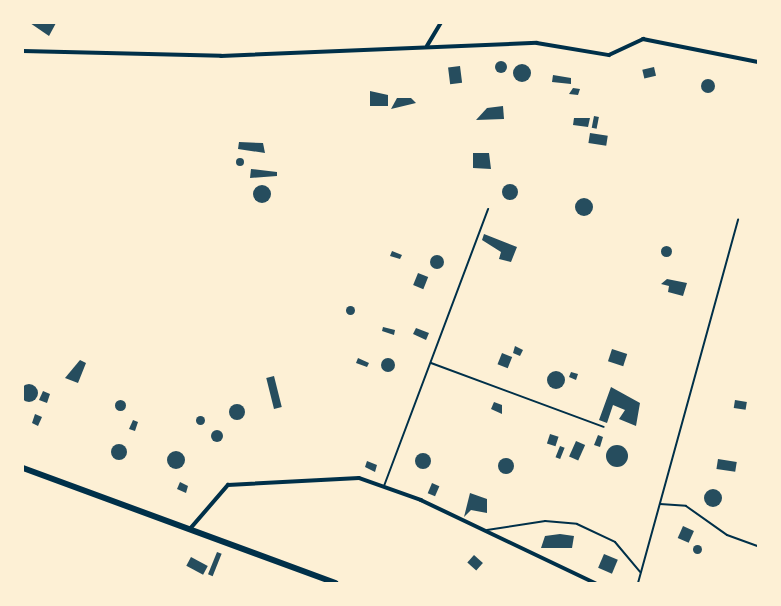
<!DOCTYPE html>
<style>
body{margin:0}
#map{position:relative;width:781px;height:606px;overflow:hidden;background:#fdf0d5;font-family:"Roboto Condensed",sans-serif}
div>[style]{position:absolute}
.building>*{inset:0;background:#264d5e;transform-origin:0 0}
.round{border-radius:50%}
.service>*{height:2px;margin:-1px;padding:0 1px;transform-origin:1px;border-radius:1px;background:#003049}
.minor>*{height:3.5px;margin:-1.75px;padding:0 1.75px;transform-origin:1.75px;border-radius:1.75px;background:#003049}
.primary>*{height:6px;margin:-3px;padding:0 3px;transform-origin:3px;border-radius:3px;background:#003049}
span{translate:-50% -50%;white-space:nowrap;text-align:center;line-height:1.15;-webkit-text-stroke:5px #fdf0d5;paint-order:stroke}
.frame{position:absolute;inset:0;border:24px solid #fdf0d5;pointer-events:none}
</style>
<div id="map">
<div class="building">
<i style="clip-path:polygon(30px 23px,56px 23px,49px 36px)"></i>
<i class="round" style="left:495px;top:61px;width:12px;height:12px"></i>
<i class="round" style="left:513px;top:64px;width:18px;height:18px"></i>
<i style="left:460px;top:66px;width:17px;height:12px;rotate:83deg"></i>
<i style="left:654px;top:67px;width:9px;height:12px;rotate:77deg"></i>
<i style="clip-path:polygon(553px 75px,571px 78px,571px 84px,552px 82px)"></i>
<i class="round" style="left:701px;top:79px;width:14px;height:14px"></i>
<i style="clip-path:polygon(573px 88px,580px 89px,578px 95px,569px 94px)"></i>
<i style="clip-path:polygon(370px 91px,388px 95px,388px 106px,370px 106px)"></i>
<i style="clip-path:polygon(397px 98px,411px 98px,416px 103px,391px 109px)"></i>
<i style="clip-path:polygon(503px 106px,504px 119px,476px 120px,487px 108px)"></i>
<i style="left:594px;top:116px;width:5px;height:12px;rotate:11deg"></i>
<i style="clip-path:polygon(574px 118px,590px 118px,588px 127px,573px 125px)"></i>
<i style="left:590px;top:133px;width:18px;height:10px;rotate:9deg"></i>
<i style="clip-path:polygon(239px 142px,263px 143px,265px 153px,238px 149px)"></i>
<i style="clip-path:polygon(473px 153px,489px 153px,491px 169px,473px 168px)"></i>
<i class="round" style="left:236px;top:158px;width:8px;height:8px"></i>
<i style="clip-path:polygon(251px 169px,277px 172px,277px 176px,250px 178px)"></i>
<i class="round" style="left:502px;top:184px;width:16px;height:16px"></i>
<i class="round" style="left:253px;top:185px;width:18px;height:18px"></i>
<i class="round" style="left:575px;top:198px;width:18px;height:18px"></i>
<i style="clip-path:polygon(484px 234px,517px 247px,511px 262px,499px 259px,501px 252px,482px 240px)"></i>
<i class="round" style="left:660.5px;top:245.5px;width:11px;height:11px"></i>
<i style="clip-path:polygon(392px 251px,402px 255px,400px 259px,390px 256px)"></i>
<i class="round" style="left:430px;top:255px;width:14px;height:14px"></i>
<i style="left:418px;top:273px;width:11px;height:13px;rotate:22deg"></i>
<i style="clip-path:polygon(667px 279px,687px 283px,683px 296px,668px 292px,669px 286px,661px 284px)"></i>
<i class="round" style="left:345.5px;top:305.5px;width:9px;height:9px"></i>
<i style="clip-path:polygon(383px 327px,395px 330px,394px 335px,382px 331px)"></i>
<i style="clip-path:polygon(416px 328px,429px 333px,426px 340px,413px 334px)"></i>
<i style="clip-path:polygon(515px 346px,523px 350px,520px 356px,513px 353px)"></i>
<i style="left:612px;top:349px;width:16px;height:13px;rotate:18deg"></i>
<i style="left:502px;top:353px;width:11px;height:12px;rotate:22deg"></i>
<i class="round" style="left:381px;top:358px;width:14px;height:14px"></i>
<i style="clip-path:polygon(358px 358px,369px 363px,367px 367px,356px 363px)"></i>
<i style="clip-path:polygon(80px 360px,86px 363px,78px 383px,65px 378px)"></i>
<i class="round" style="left:547px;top:371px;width:18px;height:18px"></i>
<i style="clip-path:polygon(571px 372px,578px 374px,576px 380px,569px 377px)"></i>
<i style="left:274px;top:376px;width:32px;height:8px;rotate:76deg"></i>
<i class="round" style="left:20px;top:384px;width:18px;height:18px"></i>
<i style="clip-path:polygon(611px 387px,640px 403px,636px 426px,619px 419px,625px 410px,613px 405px,607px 423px,599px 420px)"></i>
<i style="clip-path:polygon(43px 391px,50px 394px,47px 403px,39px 400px)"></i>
<i class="round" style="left:114.5px;top:399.5px;width:11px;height:11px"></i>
<i style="left:735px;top:400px;width:12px;height:8px;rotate:9deg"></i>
<i style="clip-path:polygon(494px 402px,502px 405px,502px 414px,491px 409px)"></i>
<i class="round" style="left:229px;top:404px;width:16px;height:16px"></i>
<i style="clip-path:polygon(35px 414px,42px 417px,38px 426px,32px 423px)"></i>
<i class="round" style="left:195.5px;top:415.5px;width:9px;height:9px"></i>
<i style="clip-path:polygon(133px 420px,138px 422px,135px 431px,129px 429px)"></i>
<i class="round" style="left:211px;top:430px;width:12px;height:12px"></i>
<i style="left:550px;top:434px;width:9px;height:10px;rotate:18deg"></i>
<i style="clip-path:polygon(598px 435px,603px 437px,600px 447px,594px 445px)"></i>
<i style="left:576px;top:441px;width:10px;height:17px;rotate:24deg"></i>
<i class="round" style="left:111px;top:444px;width:16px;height:16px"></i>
<i class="round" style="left:606px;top:445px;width:22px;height:22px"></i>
<i style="left:560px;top:446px;width:5px;height:12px;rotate:22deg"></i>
<i class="round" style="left:167px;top:451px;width:18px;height:18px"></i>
<i class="round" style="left:415px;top:453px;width:16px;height:16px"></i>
<i class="round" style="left:498px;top:458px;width:16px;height:16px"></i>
<i style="left:718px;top:459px;width:19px;height:10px;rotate:9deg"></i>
<i style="clip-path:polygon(367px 461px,377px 465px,375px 472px,365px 467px)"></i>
<i style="clip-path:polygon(180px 482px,188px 486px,186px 493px,177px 489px)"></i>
<i style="left:432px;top:483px;width:8px;height:11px;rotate:23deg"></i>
<i class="round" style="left:704px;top:489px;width:18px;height:18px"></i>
<i style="clip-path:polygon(470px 493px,487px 499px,487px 513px,471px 510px,464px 517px)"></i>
<i style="left:683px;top:526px;width:12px;height:13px;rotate:24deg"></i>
<i style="clip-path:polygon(560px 534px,574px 536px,572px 548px,541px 548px,545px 536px)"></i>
<i class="round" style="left:692.5px;top:544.5px;width:9px;height:9px"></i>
<i style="left:217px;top:552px;width:5px;height:24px;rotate:22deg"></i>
<i style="left:604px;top:554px;width:15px;height:15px;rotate:23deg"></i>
<i style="left:474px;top:555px;width:12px;height:10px;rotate:42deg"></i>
<i style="left:191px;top:557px;width:19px;height:10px;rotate:28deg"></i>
</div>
<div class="service">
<i style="left:431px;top:363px;width:184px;rotate:20.3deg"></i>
<i style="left:384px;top:486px;width:296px;rotate:-69.4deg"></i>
<i style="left:660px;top:504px;width:26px;rotate:4deg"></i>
<i style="left:686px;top:506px;width:50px;rotate:35.3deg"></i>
<i style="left:727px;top:535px;width:33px;rotate:20deg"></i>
<i style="left:487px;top:530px;width:59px;rotate:-8.8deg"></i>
<i style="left:545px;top:521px;width:32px;rotate:5deg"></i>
<i style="left:577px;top:524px;width:42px;rotate:25.3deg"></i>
<i style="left:615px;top:542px;width:39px;rotate:50deg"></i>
<i style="left:638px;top:583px;width:377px;rotate:-74.6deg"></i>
</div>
<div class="minor">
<i style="left:427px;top:46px;width:27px;rotate:-59deg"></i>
<i style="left:23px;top:51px;width:198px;rotate:1.4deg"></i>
<i style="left:221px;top:56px;width:316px;rotate:-2.4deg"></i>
<i style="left:537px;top:43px;width:73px;rotate:9.5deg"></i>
<i style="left:609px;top:55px;width:38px;rotate:-25deg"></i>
<i style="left:643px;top:39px;width:117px;rotate:11.3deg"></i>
<i style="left:190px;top:529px;width:58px;rotate:-49.2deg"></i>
<i style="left:228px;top:485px;width:131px;rotate:-3.1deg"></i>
<i style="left:359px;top:478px;width:66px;rotate:19.5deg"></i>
<i style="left:421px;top:500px;width:193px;rotate:25.5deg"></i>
</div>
<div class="primary">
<i style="left:23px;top:468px;width:333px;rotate:20.2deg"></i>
</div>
<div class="frame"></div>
</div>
